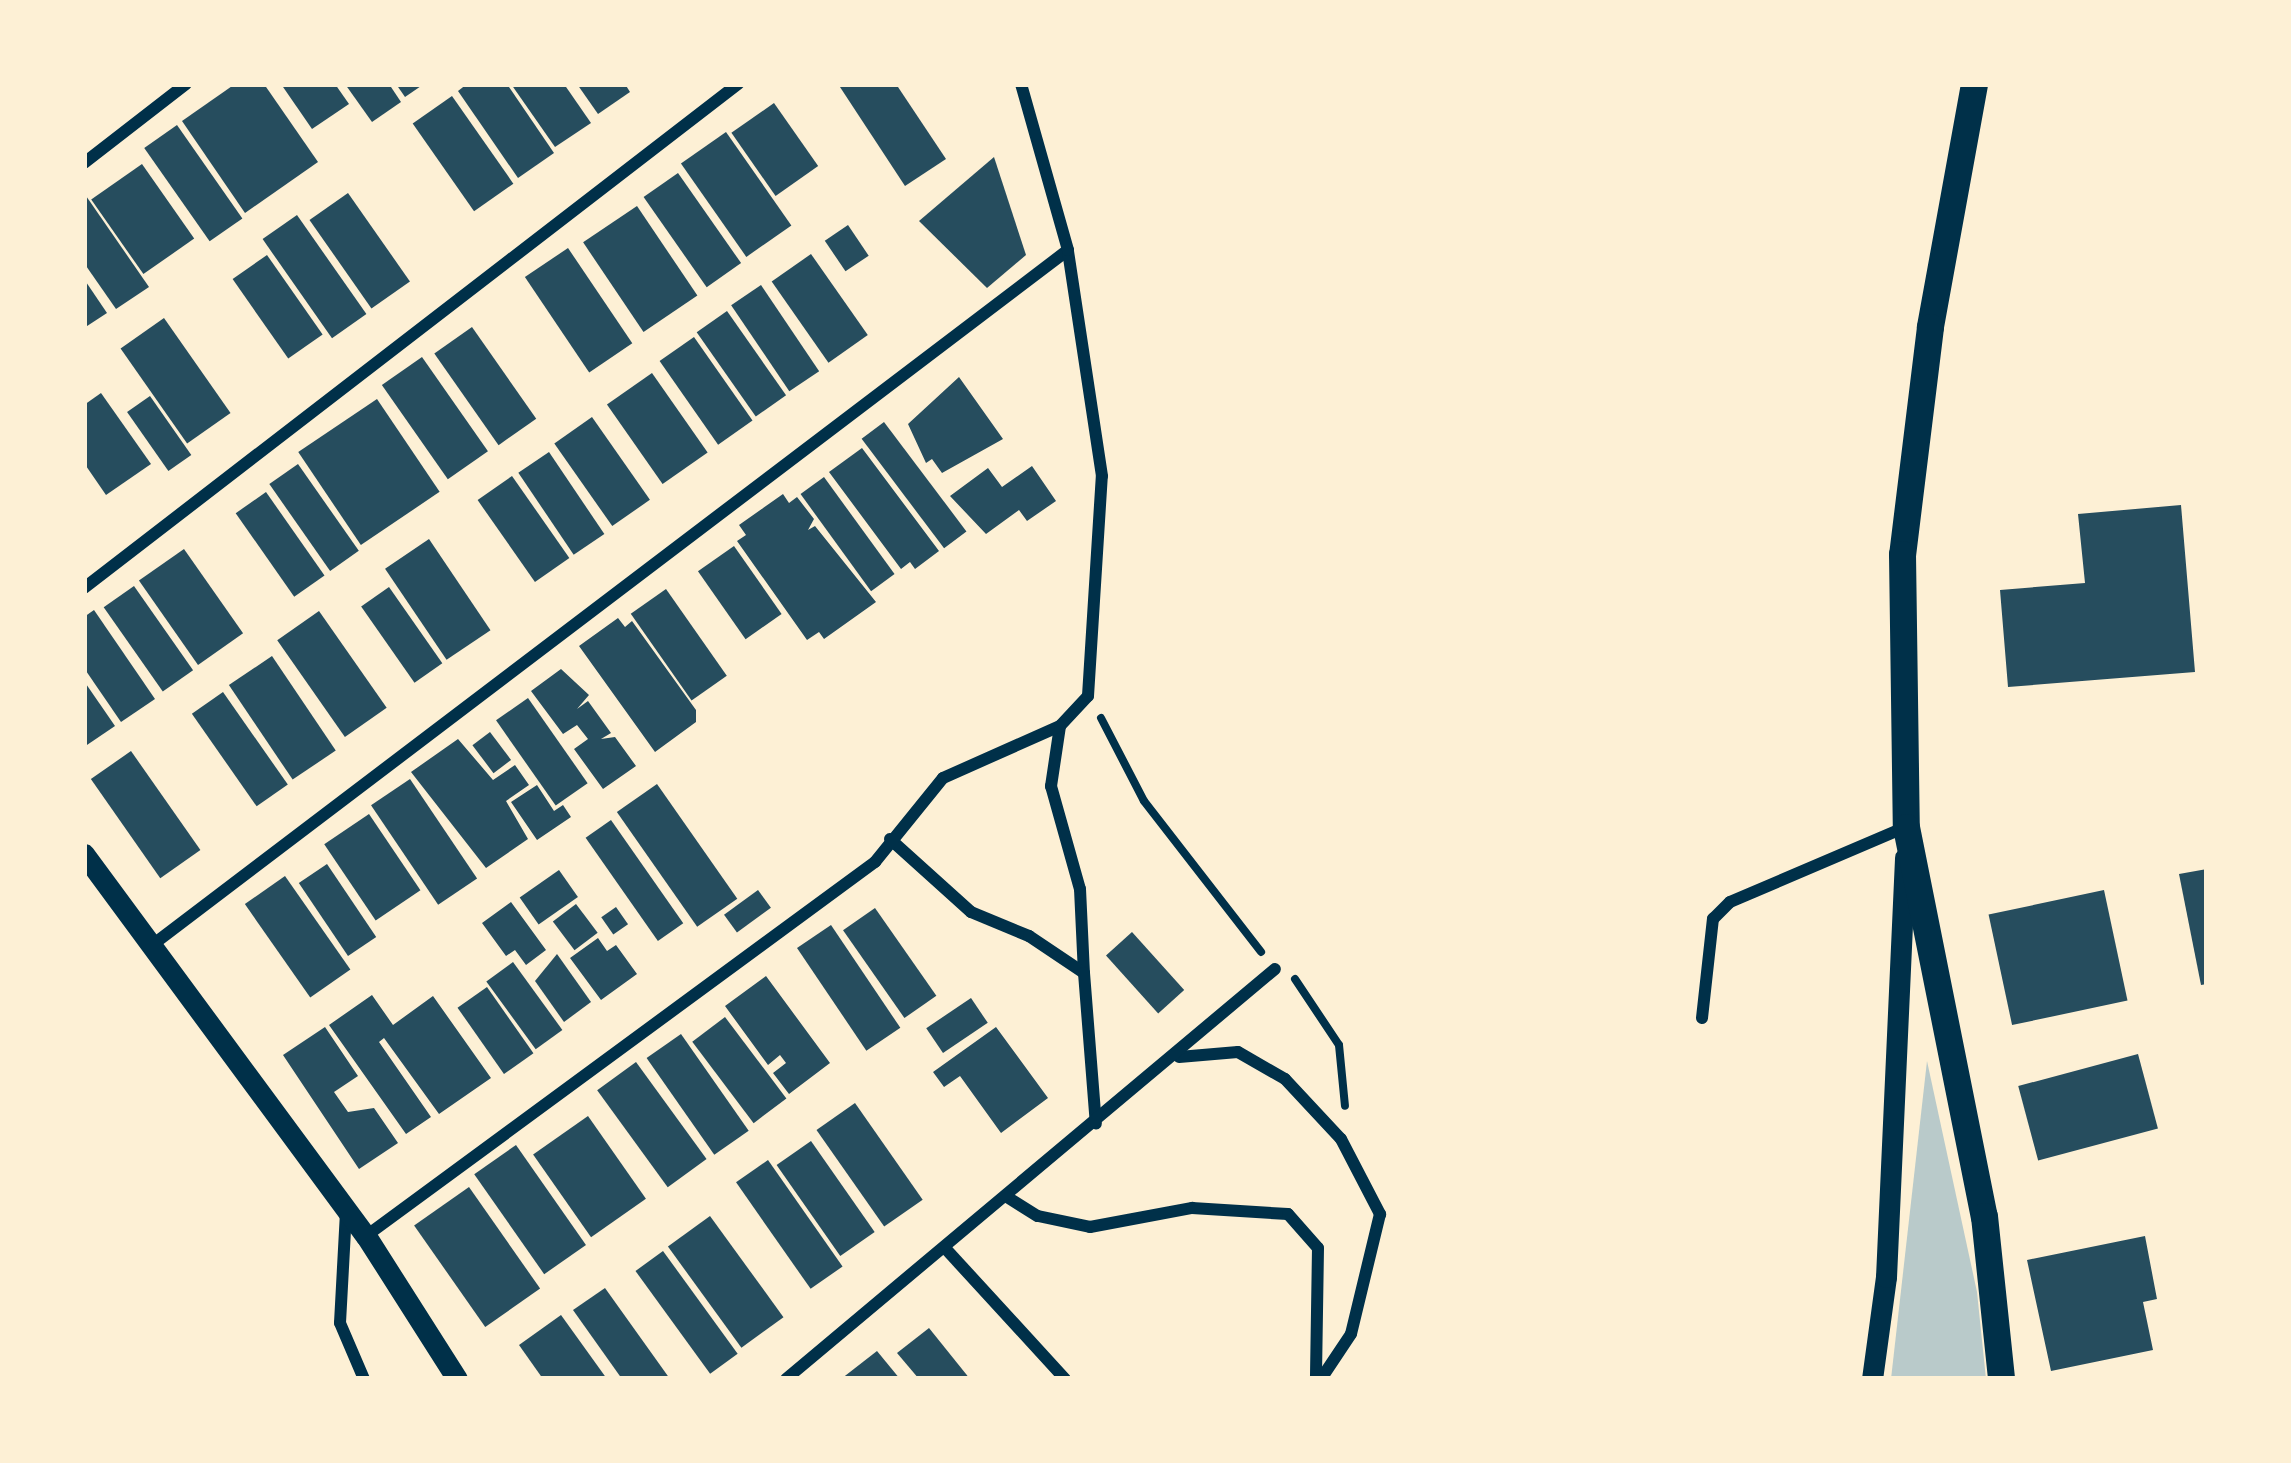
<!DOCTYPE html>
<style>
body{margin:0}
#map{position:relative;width:2291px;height:1463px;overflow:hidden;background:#fdf0d5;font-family:Spectral,serif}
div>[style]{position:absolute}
.green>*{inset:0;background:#b9caca}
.building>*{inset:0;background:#264d5e;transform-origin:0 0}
.path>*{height:8px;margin:-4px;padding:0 4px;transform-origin:4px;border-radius:4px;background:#003049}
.minor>*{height:12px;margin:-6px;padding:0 6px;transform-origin:6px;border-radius:6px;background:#003049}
.tertiary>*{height:21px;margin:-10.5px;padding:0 10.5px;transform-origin:10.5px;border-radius:10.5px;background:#003049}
.primary>*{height:27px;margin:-13.5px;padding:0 13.5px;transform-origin:13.5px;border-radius:13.5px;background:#003049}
span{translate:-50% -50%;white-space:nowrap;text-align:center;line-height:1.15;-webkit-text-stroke:12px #fdf0d5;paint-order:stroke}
.frame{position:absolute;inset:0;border:87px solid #fdf0d5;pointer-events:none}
</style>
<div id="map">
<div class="green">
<i style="clip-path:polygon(1927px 1061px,1977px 1292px,1986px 1379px,1891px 1379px)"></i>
</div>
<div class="building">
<i style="clip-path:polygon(235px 84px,264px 84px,318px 162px,245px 213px,182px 121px)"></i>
<i style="clip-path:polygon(281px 84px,335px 84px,349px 104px,312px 129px)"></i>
<i style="clip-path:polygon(345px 84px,389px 84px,401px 102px,372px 122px)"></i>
<i style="clip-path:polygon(396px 84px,424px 84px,405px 97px)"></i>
<i style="clip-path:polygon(467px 84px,507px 84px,554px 153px,518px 178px,458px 91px)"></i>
<i style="clip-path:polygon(511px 84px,564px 84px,591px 123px,555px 147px)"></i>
<i style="clip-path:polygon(577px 84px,625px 84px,630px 92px,598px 114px)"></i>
<i style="clip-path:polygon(838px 84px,896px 84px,946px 159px,905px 186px)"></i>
<i style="left:452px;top:96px;width:107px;height:48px;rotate:55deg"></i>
<i style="left:774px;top:103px;width:77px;height:52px;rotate:55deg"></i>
<i style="left:177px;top:125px;width:114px;height:40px;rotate:55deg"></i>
<i style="left:726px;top:132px;width:114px;height:55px;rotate:55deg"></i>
<i style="clip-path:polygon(994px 157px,1026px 255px,987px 288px,919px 221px)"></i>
<i style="left:142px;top:164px;width:91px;height:62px;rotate:55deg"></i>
<i style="left:678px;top:173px;width:110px;height:42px;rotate:55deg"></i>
<i style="clip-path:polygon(84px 193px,149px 287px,116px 309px,84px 263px)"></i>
<i style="left:348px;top:193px;width:108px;height:47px;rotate:55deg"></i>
<i style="left:637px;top:206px;width:108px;height:65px;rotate:56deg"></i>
<i style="left:297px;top:215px;width:121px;height:42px;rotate:55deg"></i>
<i style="left:848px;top:225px;width:37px;height:28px;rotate:56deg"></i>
<i style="left:568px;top:248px;width:115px;height:52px;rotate:56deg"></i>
<i style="left:811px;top:254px;width:99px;height:48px;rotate:55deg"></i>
<i style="left:267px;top:255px;width:97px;height:42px;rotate:55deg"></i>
<i style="clip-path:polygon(84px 279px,107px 313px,84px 328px)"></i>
<i style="left:761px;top:285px;width:104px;height:36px;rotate:56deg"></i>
<i style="left:727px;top:311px;width:103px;height:37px;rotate:55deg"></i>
<i style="left:164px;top:318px;width:116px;height:53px;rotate:55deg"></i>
<i style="left:472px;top:327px;width:112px;height:46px;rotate:55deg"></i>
<i style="left:694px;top:337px;width:102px;height:42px;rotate:55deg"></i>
<i style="left:422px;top:357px;width:115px;height:49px;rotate:55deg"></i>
<i style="left:652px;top:373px;width:97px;height:55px;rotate:55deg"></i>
<i style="clip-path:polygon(959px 377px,1003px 439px,942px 473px,932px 459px,926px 463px,908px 424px)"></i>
<i style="clip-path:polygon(101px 393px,151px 464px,106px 495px,84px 463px,84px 405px)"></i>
<i style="left:150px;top:396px;width:72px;height:28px;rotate:55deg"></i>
<i style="left:377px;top:399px;width:112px;height:95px;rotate:56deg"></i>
<i style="left:592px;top:417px;width:101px;height:46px;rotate:55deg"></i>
<i style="left:884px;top:422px;width:137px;height:28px;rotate:53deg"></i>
<i style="clip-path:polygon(862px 448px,939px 551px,915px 569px,910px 562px,901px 569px,829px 472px)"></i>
<i style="left:549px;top:452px;width:99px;height:37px;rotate:56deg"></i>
<i style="left:298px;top:464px;width:106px;height:35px;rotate:55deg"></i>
<i style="clip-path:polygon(1032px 466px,1056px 501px,1027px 521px,1019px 510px,986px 534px,950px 496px,988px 468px,1002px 487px)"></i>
<i style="left:512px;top:476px;width:100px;height:42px;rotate:55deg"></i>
<i style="left:824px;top:477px;width:120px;height:29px;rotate:54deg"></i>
<i style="left:266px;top:492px;width:102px;height:37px;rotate:55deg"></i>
<i style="clip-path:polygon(783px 494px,789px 503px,797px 497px,814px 519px,808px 530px,815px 526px,876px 602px,824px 639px,819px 632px,807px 640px,737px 541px,746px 535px,739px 525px)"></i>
<i style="clip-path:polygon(2181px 505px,2195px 672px,2008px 687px,2000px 590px,2085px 583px,2078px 514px)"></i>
<i style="left:429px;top:539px;width:110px;height:53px;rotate:56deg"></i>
<i style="left:734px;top:546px;width:83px;height:44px;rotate:55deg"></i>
<i style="left:184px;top:549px;width:103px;height:55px;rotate:55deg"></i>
<i style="left:134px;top:586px;width:103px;height:37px;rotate:55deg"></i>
<i style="left:389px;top:587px;width:93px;height:34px;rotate:55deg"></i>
<i style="left:666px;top:589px;width:106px;height:43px;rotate:55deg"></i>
<i style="clip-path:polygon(94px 610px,155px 699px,121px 722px,84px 668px,84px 617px)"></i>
<i style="left:319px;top:611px;width:118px;height:51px;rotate:55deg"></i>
<i style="clip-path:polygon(618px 618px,625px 627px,632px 621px,696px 710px,696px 722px,655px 752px,579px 646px)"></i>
<i style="left:272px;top:656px;width:114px;height:52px;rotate:56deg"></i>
<i style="clip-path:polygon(561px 669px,589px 695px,577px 709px,588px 701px,611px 733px,601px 739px,615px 737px,636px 766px,603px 789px,574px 749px,588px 739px,577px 725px,563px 734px,531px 691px)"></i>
<i style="clip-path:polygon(84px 681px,115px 726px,84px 747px)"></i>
<i style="left:223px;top:692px;width:113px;height:38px;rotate:55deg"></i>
<i style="left:528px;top:698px;width:104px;height:39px;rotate:55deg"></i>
<i style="left:490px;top:732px;width:35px;height:22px;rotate:53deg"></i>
<i style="clip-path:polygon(458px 739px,493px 780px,515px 765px,529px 785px,506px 801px,528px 839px,486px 868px,411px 772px)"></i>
<i style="left:131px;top:751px;width:121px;height:49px;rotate:55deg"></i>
<i style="left:410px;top:779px;width:120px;height:47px;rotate:56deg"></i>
<i style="left:657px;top:784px;width:140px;height:49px;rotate:55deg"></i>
<i style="clip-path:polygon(537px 785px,554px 811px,563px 805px,571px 817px,537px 840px,511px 802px)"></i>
<i style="left:369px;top:814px;width:92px;height:54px;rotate:56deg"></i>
<i style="left:611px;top:820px;width:126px;height:31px;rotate:55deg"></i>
<i style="left:327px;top:864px;width:88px;height:34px;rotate:56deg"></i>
<i style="clip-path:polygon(2207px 869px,2207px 984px,2201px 985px,2179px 874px)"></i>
<i style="left:559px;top:870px;width:33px;height:48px;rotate:55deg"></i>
<i style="left:285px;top:876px;width:114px;height:49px;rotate:55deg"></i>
<i style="left:758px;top:890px;width:22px;height:42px;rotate:54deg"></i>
<i style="left:2104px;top:890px;width:113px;height:118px;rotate:78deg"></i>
<i style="clip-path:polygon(511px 902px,546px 950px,526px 965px,515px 950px,506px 956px,482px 923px)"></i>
<i style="left:576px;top:904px;width:36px;height:29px;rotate:53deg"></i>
<i style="left:616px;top:907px;width:21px;height:18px;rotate:55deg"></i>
<i style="left:875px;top:908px;width:107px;height:39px;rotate:55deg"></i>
<i style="left:831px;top:925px;width:124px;height:41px;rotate:56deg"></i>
<i style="left:1132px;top:932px;width:78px;height:35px;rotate:48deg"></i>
<i style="clip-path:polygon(598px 938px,607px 951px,616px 945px,637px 974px,601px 1000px,570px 958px)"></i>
<i style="clip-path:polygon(557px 954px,591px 1002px,564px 1022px,535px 981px)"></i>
<i style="left:513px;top:962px;width:84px;height:33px;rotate:54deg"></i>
<i style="clip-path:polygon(766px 976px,830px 1063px,789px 1094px,773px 1073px,786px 1063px,780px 1055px,768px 1065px,725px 1006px)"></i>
<i style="left:487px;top:987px;width:81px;height:36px;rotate:55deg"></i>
<i style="clip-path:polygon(372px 995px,393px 1025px,433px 996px,491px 1078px,439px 1114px,384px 1038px,379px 1042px,431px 1117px,406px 1134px,329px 1025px)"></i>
<i style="left:971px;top:998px;width:30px;height:54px;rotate:56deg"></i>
<i style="left:725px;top:1017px;width:102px;height:41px;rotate:53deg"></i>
<i style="clip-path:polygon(325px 1027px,358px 1076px,334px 1092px,348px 1112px,374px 1108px,398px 1143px,359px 1169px,283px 1055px)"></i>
<i style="clip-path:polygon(996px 1027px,1048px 1098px,1001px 1133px,960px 1076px,944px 1087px,933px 1072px)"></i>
<i style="left:681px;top:1034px;width:118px;height:42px;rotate:55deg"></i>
<i style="left:2138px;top:1054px;width:77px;height:124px;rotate:75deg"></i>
<i style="left:636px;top:1062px;width:120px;height:48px;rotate:54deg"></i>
<i style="left:855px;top:1103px;width:118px;height:47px;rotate:55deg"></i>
<i style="left:588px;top:1116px;width:101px;height:67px;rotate:55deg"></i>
<i style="left:811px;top:1141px;width:111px;height:42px;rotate:55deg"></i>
<i style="left:516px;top:1145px;width:122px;height:51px;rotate:55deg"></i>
<i style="left:768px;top:1160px;width:130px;height:39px;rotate:55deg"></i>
<i style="left:469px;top:1187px;width:124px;height:67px;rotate:55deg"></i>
<i style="left:710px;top:1216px;width:125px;height:52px;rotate:54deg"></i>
<i style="clip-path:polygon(2145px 1236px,2157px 1299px,2143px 1302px,2153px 1350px,2051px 1371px,2027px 1260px)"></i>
<i style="left:663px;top:1251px;width:127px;height:34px;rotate:54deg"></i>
<i style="clip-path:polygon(605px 1288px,670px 1379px,622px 1379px,573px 1310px)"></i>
<i style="clip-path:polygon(561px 1315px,607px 1379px,543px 1379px,519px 1345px)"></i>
<i style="clip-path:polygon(929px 1328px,970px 1379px,919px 1379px,897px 1353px)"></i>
<i style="clip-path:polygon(877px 1351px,900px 1379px,841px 1379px)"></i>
</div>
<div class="path">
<i style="left:1101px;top:718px;width:93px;rotate:62.6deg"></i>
<i style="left:1144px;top:801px;width:191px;rotate:52.2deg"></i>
<i style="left:1295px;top:979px;width:79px;rotate:56.3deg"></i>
<i style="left:1339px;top:1045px;width:61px;rotate:84.4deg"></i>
</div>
<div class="minor">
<i style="left:84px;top:163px;width:129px;rotate:-37.8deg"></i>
<i style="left:84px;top:588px;width:826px;rotate:-37.62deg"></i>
<i style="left:1060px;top:726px;width:61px;rotate:98.5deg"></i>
<i style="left:1051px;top:786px;width:107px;rotate:74.3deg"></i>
<i style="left:1080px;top:889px;width:84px;rotate:87.3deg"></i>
<i style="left:890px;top:839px;width:109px;rotate:42deg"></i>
<i style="left:971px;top:912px;width:63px;rotate:22.5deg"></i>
<i style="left:1029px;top:936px;width:66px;rotate:33.9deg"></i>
<i style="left:1084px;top:973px;width:151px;rotate:85.5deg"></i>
<i style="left:151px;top:946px;width:1151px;rotate:-37.2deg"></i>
<i style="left:1702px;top:1018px;width:100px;rotate:-83.7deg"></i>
<i style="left:1713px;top:919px;width:24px;rotate:-45deg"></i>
<i style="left:1730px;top:902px;width:191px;rotate:-23.1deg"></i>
<i style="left:1179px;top:1057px;width:59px;rotate:-4.8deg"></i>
<i style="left:1238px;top:1052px;width:54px;rotate:29.9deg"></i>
<i style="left:1285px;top:1079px;width:82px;rotate:47deg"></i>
<i style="left:1341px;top:1139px;width:85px;rotate:62.5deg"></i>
<i style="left:1380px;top:1214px;width:123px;rotate:103.6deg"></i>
<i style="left:1351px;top:1334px;width:54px;rotate:123.7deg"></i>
<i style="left:1007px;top:1197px;width:36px;rotate:32deg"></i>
<i style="left:1038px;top:1216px;width:53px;rotate:11.9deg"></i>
<i style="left:1090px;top:1227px;width:104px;rotate:-10.6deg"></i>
<i style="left:1192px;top:1208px;width:96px;rotate:3.6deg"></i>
<i style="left:1288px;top:1214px;width:45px;rotate:48.6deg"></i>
<i style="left:1318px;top:1248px;width:131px;rotate:90.9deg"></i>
<i style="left:346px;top:1212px;width:111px;rotate:93.1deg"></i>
<i style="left:340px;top:1323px;width:61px;rotate:66.8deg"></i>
<i style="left:366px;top:1236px;width:632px;rotate:-36.31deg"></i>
<i style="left:875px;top:862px;width:108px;rotate:-51deg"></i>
<i style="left:943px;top:778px;width:128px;rotate:-24deg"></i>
<i style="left:1060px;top:726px;width:41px;rotate:-47deg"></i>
<i style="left:1088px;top:696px;width:220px;rotate:-86.4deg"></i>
<i style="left:1102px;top:476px;width:229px;rotate:-98.6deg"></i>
<i style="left:1068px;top:250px;width:173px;rotate:-105.8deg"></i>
<i style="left:945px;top:1248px;width:178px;rotate:47.5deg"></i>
<i style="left:786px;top:1379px;width:638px;rotate:-39.98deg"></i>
</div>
<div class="tertiary">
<i style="left:84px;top:854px;width:475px;rotate:53.6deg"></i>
<i style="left:366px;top:1236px;width:169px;rotate:57.5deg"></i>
<i style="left:1872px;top:1379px;width:103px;rotate:-82.2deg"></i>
<i style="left:1886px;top:1277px;width:420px;rotate:-87.4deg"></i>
</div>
<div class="primary">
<i style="left:1974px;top:84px;width:247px;rotate:100.3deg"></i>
<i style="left:1930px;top:327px;width:229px;rotate:97deg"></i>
<i style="left:1902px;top:554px;width:273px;rotate:89.2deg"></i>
<i style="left:1906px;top:827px;width:397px;rotate:78.7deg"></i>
<i style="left:1984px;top:1216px;width:164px;rotate:84deg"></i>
</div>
<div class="frame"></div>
</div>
